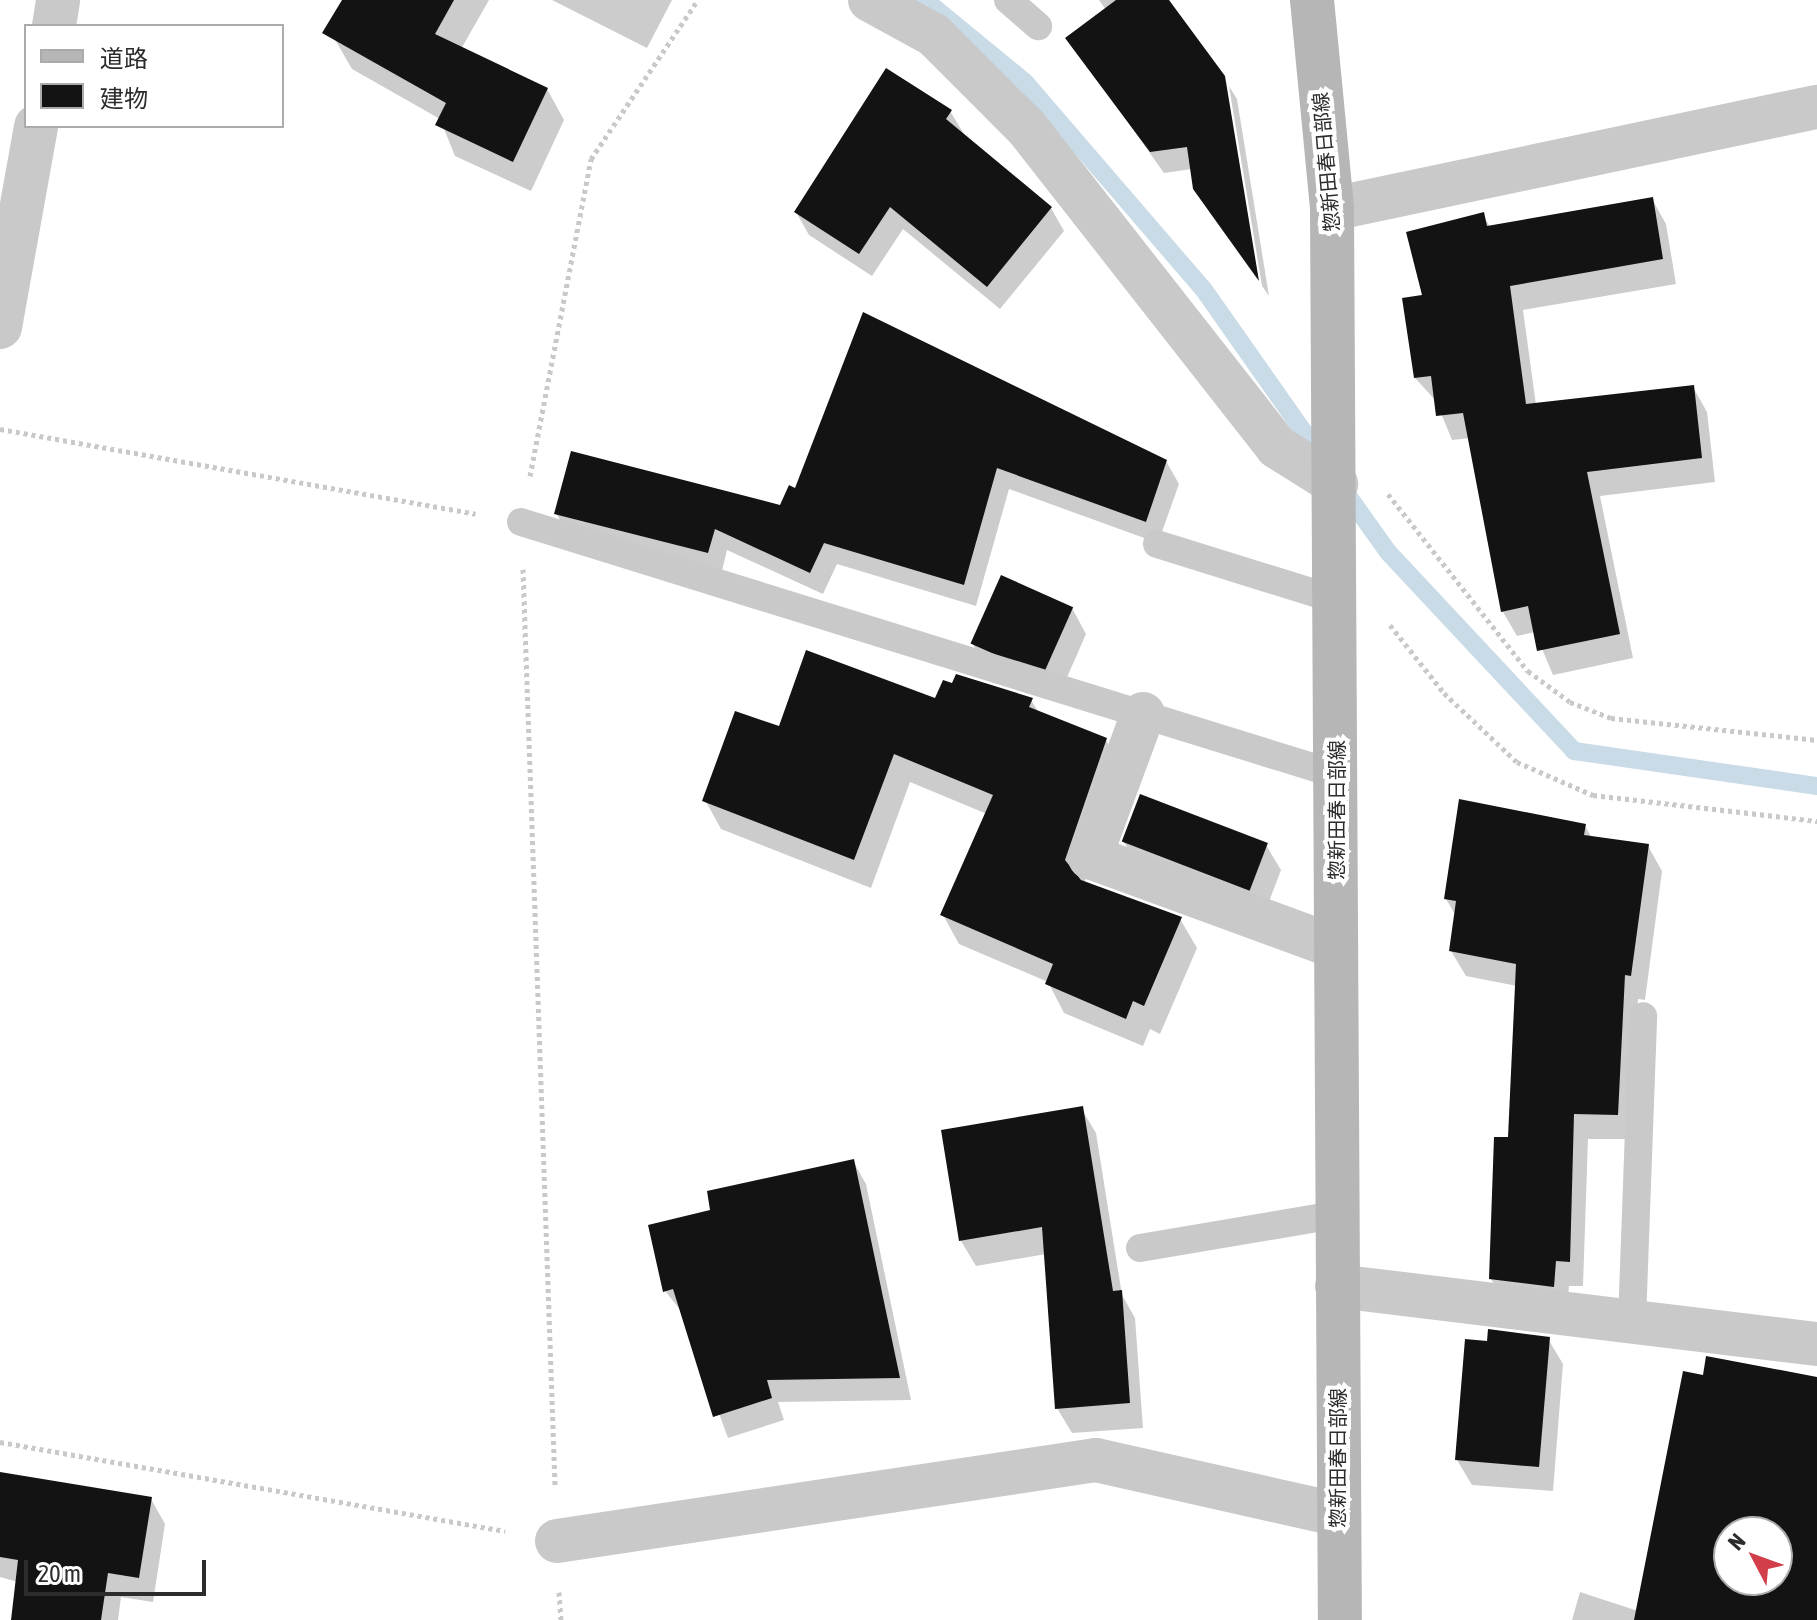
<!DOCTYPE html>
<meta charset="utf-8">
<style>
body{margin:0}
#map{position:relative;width:1817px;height:1620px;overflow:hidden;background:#fff;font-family:"Asap Condensed","Noto Sans JP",sans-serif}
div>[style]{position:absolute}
.shadow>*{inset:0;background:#0003}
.stream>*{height:18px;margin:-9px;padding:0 9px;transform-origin:9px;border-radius:9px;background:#c9dbe7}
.building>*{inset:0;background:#131313;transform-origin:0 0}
.path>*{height:5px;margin-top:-2.5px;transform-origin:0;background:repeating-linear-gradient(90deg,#c9c9c9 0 4px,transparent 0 8px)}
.service>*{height:28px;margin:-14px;padding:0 14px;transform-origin:14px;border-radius:14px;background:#c9c9c9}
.minor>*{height:44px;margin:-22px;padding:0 22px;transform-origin:22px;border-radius:22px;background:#c9c9c9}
.secondary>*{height:44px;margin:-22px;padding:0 22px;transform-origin:22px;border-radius:22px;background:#b6b6b6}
span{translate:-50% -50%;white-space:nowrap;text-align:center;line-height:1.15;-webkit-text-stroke:8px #fff;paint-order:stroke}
.street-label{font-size:20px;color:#2c2c2c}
.legend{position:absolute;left:24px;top:24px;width:260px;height:104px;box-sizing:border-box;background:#fff;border:2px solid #ababab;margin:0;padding:10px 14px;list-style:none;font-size:24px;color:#2c2c2c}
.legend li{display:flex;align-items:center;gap:16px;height:40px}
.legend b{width:40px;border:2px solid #ababab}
.north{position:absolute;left:1713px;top:1516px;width:80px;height:80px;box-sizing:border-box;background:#fff;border:2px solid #ababab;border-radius:50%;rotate:311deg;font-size:22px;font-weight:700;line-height:32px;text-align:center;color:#2c2c2c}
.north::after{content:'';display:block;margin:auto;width:28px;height:36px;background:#d23f4a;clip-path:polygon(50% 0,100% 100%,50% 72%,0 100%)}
.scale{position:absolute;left:24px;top:1560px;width:182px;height:36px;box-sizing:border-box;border:4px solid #2c2c2c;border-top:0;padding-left:10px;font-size:24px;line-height:28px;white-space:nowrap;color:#2c2c2c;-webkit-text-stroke:6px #fff;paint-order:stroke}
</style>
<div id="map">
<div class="shadow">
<i style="clip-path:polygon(356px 0,489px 0,461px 49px,547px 89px,564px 120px,531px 191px,455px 156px,440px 119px,352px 69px,334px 38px)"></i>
<i style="clip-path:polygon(552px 0,672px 0,647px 48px)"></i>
<i style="clip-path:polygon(1099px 0,1167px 0,1223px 77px,1257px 279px,1208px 210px,1192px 169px,1164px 173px,1068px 38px,1106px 10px)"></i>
<i style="clip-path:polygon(1229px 86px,1237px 99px,1269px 296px,1262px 286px)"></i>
<i style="clip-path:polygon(950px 111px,964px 134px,1051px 208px,1064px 231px,1000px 309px,903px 229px,872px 276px,809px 235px,796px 212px)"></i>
<i style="clip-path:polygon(1652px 199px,1666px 224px,1676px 284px,1523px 310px,1536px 405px,1693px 387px,1707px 412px,1715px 482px,1600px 496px,1633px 658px,1553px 675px,1535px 632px,1517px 636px,1503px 612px,1470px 438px,1452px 440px,1436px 401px,1415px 378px,1404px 300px,1424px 297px,1483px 215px,1490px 227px)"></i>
<i style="clip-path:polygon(864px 315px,1166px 461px,1179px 484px,1158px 543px,1009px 489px,976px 606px,837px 564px,823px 594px,727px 550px,721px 575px,569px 536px,556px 513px,781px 507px,796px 491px)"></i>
<i style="clip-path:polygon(1072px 608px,1086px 634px,1061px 691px,987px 668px,972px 643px)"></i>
<i style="clip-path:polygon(936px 700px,1031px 700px,1039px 713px,1106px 740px,1123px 769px,1084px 884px,1180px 919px,1197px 948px,1160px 1034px,1150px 1029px,1143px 1046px,1064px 1013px,1048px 982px,959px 944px,943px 915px,987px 814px,910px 782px,871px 888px,721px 829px,705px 800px,780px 729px)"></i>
<i style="clip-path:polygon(1585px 826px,1592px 838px,1648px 846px,1662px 871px,1645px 1000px,1638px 999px,1632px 1139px,1588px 1139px,1583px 1286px,1569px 1286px,1567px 1311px,1506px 1304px,1491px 1279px,1510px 1139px,1517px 986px,1466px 976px,1451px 951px,1456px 916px,1446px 899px)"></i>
<i style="clip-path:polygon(1124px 842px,1266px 845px,1281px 870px,1265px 912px,1139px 867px)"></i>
<i style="clip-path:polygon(1081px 1108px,1096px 1133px,1122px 1295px,1135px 1318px,1143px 1428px,1072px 1433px,1057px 1408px,1046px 1254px,976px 1266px,961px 1241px,943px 1132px)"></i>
<i style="clip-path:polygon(853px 1161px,866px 1184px,911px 1400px,778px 1402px,784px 1420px,728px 1438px,682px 1312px,665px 1291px,712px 1211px)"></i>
<i style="clip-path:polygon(1548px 1339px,1563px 1364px,1553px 1491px,1472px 1485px,1457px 1460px,1489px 1343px)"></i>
<i style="clip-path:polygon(evenodd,1704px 1378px,1817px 1379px,1817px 1620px,1572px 1620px,1580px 1592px,1638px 1611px,1704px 1378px,1729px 1532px,1777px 1532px,1777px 1580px,1729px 1580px,1729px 1532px)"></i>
<i style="clip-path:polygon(0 1480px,151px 1499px,165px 1524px,153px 1602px,121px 1597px,118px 1620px,13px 1620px,18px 1582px,0 1577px)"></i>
</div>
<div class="stream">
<i style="left:925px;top:0;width:129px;rotate:39.4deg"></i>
<i style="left:1025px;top:82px;width:274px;rotate:49.3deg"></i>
<i style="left:1204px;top:290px;width:209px;rotate:54.9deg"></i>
<i style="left:1341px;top:486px;width:81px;rotate:54.5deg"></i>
<i style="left:1388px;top:552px;width:272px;rotate:46.9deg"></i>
<i style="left:1574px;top:751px;width:246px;rotate:8.2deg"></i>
</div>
<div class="building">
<i style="clip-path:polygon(342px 0,454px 0,435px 34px,548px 88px,513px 162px,435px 125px,446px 103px,322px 33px)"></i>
<i style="clip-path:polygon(1116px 0,1169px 0,1225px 76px,1259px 281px,1193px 189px,1187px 147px,1150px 152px,1065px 38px)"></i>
<i style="clip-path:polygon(886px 68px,952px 110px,946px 119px,1052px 207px,987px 287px,890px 207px,859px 254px,794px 212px)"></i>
<i style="clip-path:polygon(1653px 197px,1663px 259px,1510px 286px,1526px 404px,1694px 385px,1702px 458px,1587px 472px,1620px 634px,1537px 651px,1528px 606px,1501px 612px,1463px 413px,1436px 416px,1431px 376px,1414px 378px,1402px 298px,1422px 295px,1406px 232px,1484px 212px,1487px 226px)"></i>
<i style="clip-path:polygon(863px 312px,1167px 460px,1146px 522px,997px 468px,964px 585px,824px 543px,810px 573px,715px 529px,708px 553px,554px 514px,571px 451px,780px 505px,789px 485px,795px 488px)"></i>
<i style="left:1001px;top:575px;width:79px;height:75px;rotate:24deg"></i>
<i style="clip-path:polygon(806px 650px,935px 698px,943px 680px,952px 683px,956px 674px,1033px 698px,1029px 707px,1107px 738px,1065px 860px,1081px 880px,1182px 917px,1144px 1006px,1133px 1001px,1126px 1019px,1045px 984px,1053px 964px,940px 915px,993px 795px,894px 754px,854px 860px,702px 801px,735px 711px,779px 726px)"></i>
<i style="left:1140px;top:794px;width:137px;height:51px;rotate:21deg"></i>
<i style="clip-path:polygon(1459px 799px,1586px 824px,1584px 835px,1649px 844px,1631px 976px,1625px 975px,1618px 1115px,1574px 1114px,1570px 1262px,1556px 1261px,1554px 1287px,1489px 1279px,1494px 1137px,1508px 1137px,1516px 964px,1449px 951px,1456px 901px,1444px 899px)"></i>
<i style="clip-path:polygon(1083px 1106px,1113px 1291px,1122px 1290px,1130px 1403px,1055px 1409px,1042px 1227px,959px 1241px,941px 1130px)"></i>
<i style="clip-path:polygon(854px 1159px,900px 1378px,767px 1380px,772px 1398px,713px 1417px,673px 1289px,663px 1292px,648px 1225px,710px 1210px,707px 1191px)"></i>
<i style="clip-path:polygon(1488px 1329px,1550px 1337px,1539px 1467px,1455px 1460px,1465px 1339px,1487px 1341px)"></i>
<i style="clip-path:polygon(evenodd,1706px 1356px,1817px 1377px,1817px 1620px,1634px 1620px,1683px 1371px,1703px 1375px,1706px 1356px,1729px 1532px,1777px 1532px,1777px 1580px,1729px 1580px,1729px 1532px)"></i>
<i style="clip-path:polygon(0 1472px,152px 1497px,139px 1578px,108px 1573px,101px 1620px,11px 1620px,18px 1560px,0 1557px)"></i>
</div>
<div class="path">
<i style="left:0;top:429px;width:483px;rotate:10.1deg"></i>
<i style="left:530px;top:476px;width:323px;rotate:-79.1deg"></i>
<i style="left:591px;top:159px;width:192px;rotate:-56.1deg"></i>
<i style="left:1388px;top:494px;width:226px;rotate:51.7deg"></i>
<i style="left:1528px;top:671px;width:52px;rotate:36.4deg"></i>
<i style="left:1570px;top:702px;width:44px;rotate:21.3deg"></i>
<i style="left:1611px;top:718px;width:207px;rotate:6.1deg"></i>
<i style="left:523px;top:569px;width:919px;rotate:88deg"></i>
<i style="left:1390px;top:625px;width:87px;rotate:51.5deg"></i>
<i style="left:1444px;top:693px;width:100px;rotate:43.4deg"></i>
<i style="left:1517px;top:762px;width:83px;rotate:23.5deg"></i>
<i style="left:1593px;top:795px;width:226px;rotate:6.6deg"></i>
<i style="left:0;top:1442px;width:513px;rotate:10deg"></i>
<i style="left:559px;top:1592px;width:28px;rotate:86deg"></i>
</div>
<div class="service">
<i style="left:1008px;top:0;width:40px;rotate:41deg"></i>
<i style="left:521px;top:522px;width:852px;rotate:17.2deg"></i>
<i style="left:1157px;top:544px;width:189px;rotate:17.3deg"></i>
<i style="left:1140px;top:1248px;width:199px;rotate:-9.6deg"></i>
<i style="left:1632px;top:1321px;width:305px;rotate:-87.9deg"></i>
</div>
<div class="minor">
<i style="left:870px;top:0;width:73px;rotate:28.7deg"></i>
<i style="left:934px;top:35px;width:132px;rotate:45deg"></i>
<i style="left:1027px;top:128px;width:405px;rotate:51.9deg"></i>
<i style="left:1277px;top:447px;width:70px;rotate:32.1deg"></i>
<i style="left:54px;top:26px;width:26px;rotate:-81deg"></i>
<i style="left:1332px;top:209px;width:496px;rotate:-11.9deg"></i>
<i style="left:0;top:327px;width:204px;rotate:-79.8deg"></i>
<i style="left:1143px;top:714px;width:153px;rotate:110.3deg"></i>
<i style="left:1090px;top:857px;width:262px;rotate:20.1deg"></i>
<i style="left:1337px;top:1286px;width:483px;rotate:6.9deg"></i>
<i style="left:557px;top:1541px;width:545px;rotate:-8.55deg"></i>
<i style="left:1096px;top:1460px;width:246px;rotate:12.7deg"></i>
</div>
<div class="secondary">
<i style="left:1312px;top:0;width:210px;rotate:84.5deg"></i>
<i style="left:1332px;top:209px;width:1411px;rotate:89.68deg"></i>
</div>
<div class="street-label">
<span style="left:1326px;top:162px;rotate:-95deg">惣新田春日部線</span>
<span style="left:1336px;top:810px;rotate:-90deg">惣新田春日部線</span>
<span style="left:1337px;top:1458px;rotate:-90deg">惣新田春日部線</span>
</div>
<ul class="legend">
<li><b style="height:10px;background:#b6b6b6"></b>道路</li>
<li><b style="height:22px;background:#131313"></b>建物</li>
</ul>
<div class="north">N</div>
<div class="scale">20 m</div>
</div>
